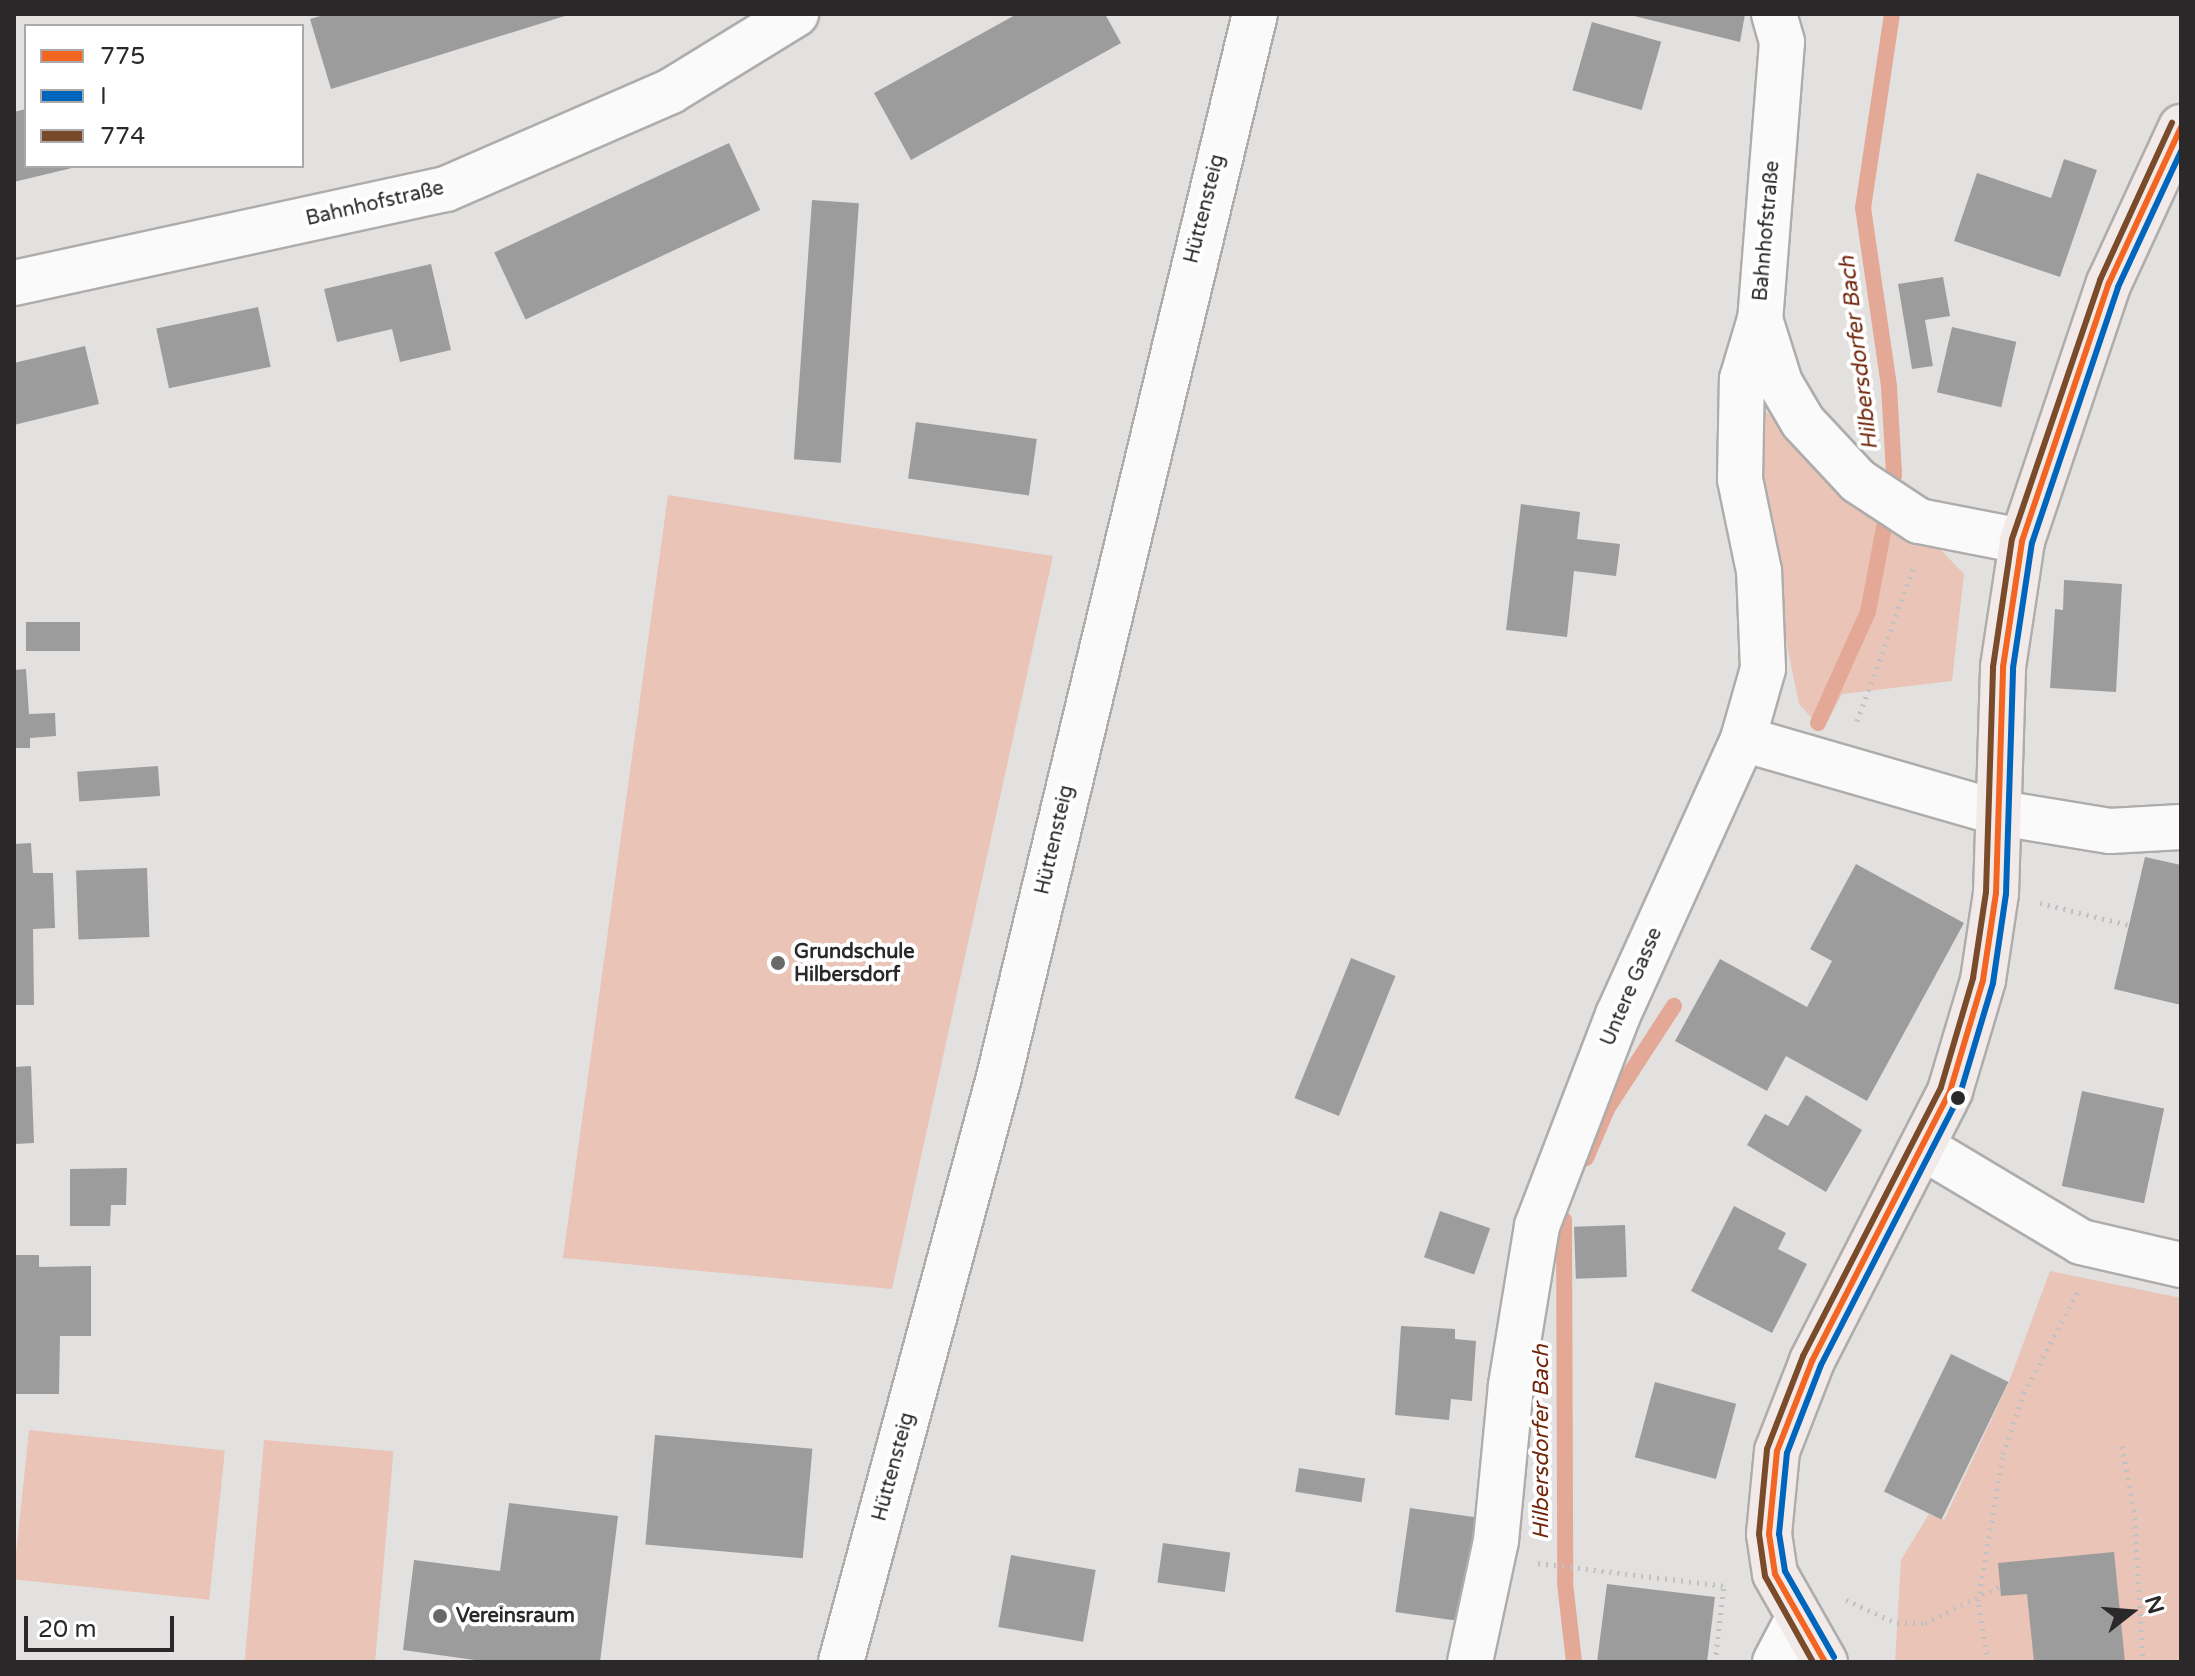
<!DOCTYPE html>
<meta charset="utf-8">
<style>
body{margin:0}
#map{position:relative;width:2195px;height:1676px;overflow:hidden;background:#e3e1e0;font-family:"Varela Round",sans-serif}
div>[style]{position:absolute}
.green>*{inset:0;background:#eac4b7;transform-origin:0 0}
.stream>*{height:16px;margin:-8px;padding:0 8px;transform-origin:8px;border-radius:8px;background:#e4a896}
.building>*{inset:0;background:#9d9c9c;transform-origin:0 0}
.path>*{height:5px;margin-top:-2.5px;transform-origin:0;background:repeating-linear-gradient(90deg,#c2c1c1 0 2px,transparent 0 8px)}
.roads{filter:drop-shadow(2px 0 #aeadac) drop-shadow(-2px 0 #aeadac) drop-shadow(0 2px #aeadac) drop-shadow(0 -2px #aeadac)}
.minor>*{height:44px;margin:-22px;padding:0 22px;transform-origin:22px;border-radius:22px;background:#fbfafa}
.major>*{height:44px;margin:-22px;padding:0 22px;transform-origin:22px;border-radius:22px;background:#f1eae8}
.bus-1>*{height:6px;margin:-3px;padding:0 3px;transform-origin:3px;border-radius:3px;background:#f26522}
.bus-2>*{height:6px;margin:-3px;padding:0 3px;transform-origin:3px;border-radius:3px;background:#0065bd}
.bus-3>*{height:6px;margin:-3px;padding:0 3px;transform-origin:3px;border-radius:3px;background:#7a4b2a}
.dots>*{width:22px;height:22px;translate:-50% -50%;box-sizing:border-box;border:4px solid #fff;border-radius:50%}
span{translate:-50% -50%;white-space:nowrap;text-align:center;line-height:1.15;-webkit-text-stroke:8px #fff;paint-order:stroke}
.street-label{font-size:20px;color:#2a2828}
.poi-label{font-size:20px;color:#2a2828;font-weight:700}
.left{translate:0 -50%;text-align:left}
.water-label{font-size:22px;color:#71260c;font-style:italic}
.frame{position:absolute;inset:0;border:16px solid #2a2828;pointer-events:none}
.legend{position:absolute;left:24px;top:24px;width:280px;height:144px;box-sizing:border-box;background:#fff;border:2px solid #aaa9a9;margin:0;padding:10px 14px;list-style:none;font-size:24px;color:#2a2828}
.legend li{display:flex;align-items:center;gap:16px;height:40px}
.legend b{width:40px;border:2px solid #aaa9a9}
.north{position:absolute;left:2091px;top:1572px;width:80px;height:80px;-webkit-text-stroke:6px #fff;paint-order:stroke;rotate:73deg;font-size:22px;font-weight:700;line-height:32px;text-align:center;color:#2a2828}
.north::after{content:'';display:block;margin:auto;width:28px;height:36px;background:#2a2828;clip-path:polygon(50% 0,100% 100%,50% 72%,0 100%)}
.scale{position:absolute;left:24px;top:1616px;width:150px;height:36px;box-sizing:border-box;border:4px solid #2a2828;border-top:0;padding-left:10px;font-size:24px;line-height:28px;white-space:nowrap;color:#2a2828;-webkit-text-stroke:6px #fff;paint-order:stroke}
</style>
<div id="map">
<div class="green">
<i style="clip-path:polygon(1767px 412px,1827px 476px,1938px 547px,1964px 574px,1952px 681px,1842px 694px,1823px 730px,1799px 704px,1750px 466px,1757px 426px)"></i>
<i style="clip-path:polygon(668px 495px,1053px 556px,892px 1289px,563px 1258px)"></i>
<i style="clip-path:polygon(2050px 1271px,2181px 1298px,2181px 1662px,1895px 1662px,1901px 1560px,1929px 1514px,1944px 1520px,2009px 1382px)"></i>
<i style="left:29px;top:1430px;width:197px;height:150px;rotate:6deg"></i>
<i style="left:264px;top:1440px;width:130px;height:223px;rotate:5deg"></i>
</div>
<div class="stream">
<i style="left:1818px;top:723px;width:122px;rotate:-65.8deg"></i>
<i style="left:1868px;top:612px;width:140px;rotate:-79.3deg"></i>
<i style="left:1894px;top:474px;width:88px;rotate:-93.3deg"></i>
<i style="left:1889px;top:386px;width:180px;rotate:-98.3deg"></i>
<i style="left:1863px;top:208px;width:196px;rotate:-81.5deg"></i>
<i style="left:1586px;top:1158px;width:53px;rotate:-66.8deg"></i>
<i style="left:1607px;top:1109px;width:123px;rotate:-57deg"></i>
<i style="left:1564px;top:1220px;width:363px;rotate:89.8deg"></i>
<i style="left:1565px;top:1583px;width:80px;rotate:83.5deg"></i>
</div>
<div class="building">
<i style="clip-path:polygon(327px 14px,568px 14px,568px 15px,331px 89px,310px 19px)"></i>
<i style="clip-path:polygon(1017px 14px,1105px 14px,1121px 43px,911px 160px,874px 93px)"></i>
<i style="clip-path:polygon(1626px 14px,1745px 14px,1740px 42px)"></i>
<i style="left:1592px;top:22px;width:72px;height:71px;rotate:16deg"></i>
<i style="clip-path:polygon(26px 109px,26px 166px,76px 167px,14px 182px,14px 112px)"></i>
<i style="left:729px;top:143px;width:74px;height:259px;rotate:65deg"></i>
<i style="clip-path:polygon(2064px 159px,2097px 170px,2060px 277px,1954px 241px,1977px 173px,2051px 198px)"></i>
<i style="left:812px;top:200px;width:47px;height:260px;rotate:4deg"></i>
<i style="clip-path:polygon(431px 264px,451px 350px,400px 362px,392px 329px,337px 342px,324px 289px)"></i>
<i style="clip-path:polygon(1943px 277px,1950px 316px,1925px 320px,1933px 366px,1912px 369px,1898px 284px)"></i>
<i style="left:258px;top:307px;width:61px;height:104px;rotate:78deg"></i>
<i style="left:1952px;top:327px;width:66px;height:67px;rotate:13deg"></i>
<i style="clip-path:polygon(85px 346px,99px 404px,14px 425px,14px 363px)"></i>
<i style="left:916px;top:422px;width:122px;height:57px;rotate:8deg"></i>
<i style="clip-path:polygon(1521px 504px,1580px 512px,1577px 539px,1620px 544px,1616px 576px,1574px 571px,1567px 637px,1506px 630px)"></i>
<i style="clip-path:polygon(2064px 580px,2122px 584px,2116px 692px,2050px 688px,2055px 609px,2063px 610px)"></i>
<i style="left:80px;top:622px;width:29px;height:54px;rotate:90deg"></i>
<i style="clip-path:polygon(26px 669px,29px 714px,55px 713px,56px 736px,30px 738px,30px 748px,14px 748px,14px 670px)"></i>
<i style="left:158px;top:766px;width:30px;height:81px;rotate:86deg"></i>
<i style="clip-path:polygon(31px 843px,33px 873px,53px 873px,55px 928px,33px 929px,34px 1005px,14px 1005px,14px 844px)"></i>
<i style="clip-path:polygon(2145px 857px,2181px 865px,2181px 1005px,2114px 989px)"></i>
<i style="clip-path:polygon(1856px 864px,1964px 923px,1867px 1101px,1786px 1056px,1767px 1091px,1675px 1041px,1720px 959px,1807px 1007px,1832px 961px,1810px 949px)"></i>
<i style="left:147px;top:868px;width:69px;height:71px;rotate:88deg"></i>
<i style="left:1351px;top:958px;width:48px;height:151px;rotate:22deg"></i>
<i style="clip-path:polygon(31px 1066px,34px 1143px,14px 1144px,14px 1067px)"></i>
<i style="left:2082px;top:1091px;width:84px;height:97px;rotate:12deg"></i>
<i style="clip-path:polygon(1806px 1095px,1862px 1130px,1826px 1192px,1747px 1145px,1765px 1114px,1788px 1126px)"></i>
<i style="clip-path:polygon(127px 1168px,126px 1205px,111px 1205px,110px 1226px,70px 1226px,70px 1169px)"></i>
<i style="clip-path:polygon(1734px 1206px,1786px 1233px,1778px 1249px,1807px 1264px,1772px 1333px,1691px 1291px)"></i>
<i style="left:1440px;top:1211px;width:53px;height:49px;rotate:19deg"></i>
<i style="left:1625px;top:1225px;width:52px;height:51px;rotate:88deg"></i>
<i style="clip-path:polygon(14px 1255px,39px 1255px,39px 1267px,91px 1266px,91px 1336px,60px 1336px,59px 1394px,14px 1394px)"></i>
<i style="clip-path:polygon(1401px 1326px,1455px 1329px,1455px 1339px,1476px 1341px,1472px 1401px,1451px 1399px,1449px 1420px,1395px 1415px)"></i>
<i style="left:1951px;top:1354px;width:64px;height:153px;rotate:26deg"></i>
<i style="left:1655px;top:1382px;width:84px;height:78px;rotate:15deg"></i>
<i style="left:655px;top:1435px;width:158px;height:110px;rotate:5deg"></i>
<i style="left:1299px;top:1468px;width:67px;height:24px;rotate:9deg"></i>
<i style="clip-path:polygon(509px 1503px,618px 1516px,600px 1662px,489px 1662px,403px 1650px,414px 1560px,500px 1571px)"></i>
<i style="left:1410px;top:1508px;width:68px;height:105px;rotate:8deg"></i>
<i style="left:1163px;top:1543px;width:68px;height:40px;rotate:8deg"></i>
<i style="clip-path:polygon(2114px 1552px,2125px 1662px,2034px 1662px,2027px 1594px,2001px 1596px,1998px 1563px)"></i>
<i style="left:1011px;top:1555px;width:86px;height:73px;rotate:10deg"></i>
<i style="clip-path:polygon(1607px 1584px,1715px 1597px,1707px 1662px,1597px 1662px)"></i>
</div>
<div class="path">
<i style="left:1857px;top:721px;width:162px;rotate:-69.8deg"></i>
<i style="left:2040px;top:903px;width:92px;rotate:13.9deg"></i>
<i style="left:2122px;top:1446px;width:65px;rotate:79.4deg"></i>
<i style="left:2134px;top:1510px;width:152px;rotate:86.6deg"></i>
<i style="left:1538px;top:1563px;width:187px;rotate:7deg"></i>
<i style="left:1846px;top:1600px;width:56px;rotate:24.3deg"></i>
<i style="left:1897px;top:1623px;width:28px"></i>
<i style="left:1925px;top:1623px;width:85px;rotate:-26deg"></i>
<i style="left:1715px;top:1662px;width:79px;rotate:-83.4deg"></i>
<i style="left:1988px;top:1662px;width:62px;rotate:-99.3deg"></i>
<i style="left:1978px;top:1601px;width:149px;rotate:-80.3deg"></i>
<i style="left:2003px;top:1454px;width:65px;rotate:-71deg"></i>
<i style="left:2024px;top:1393px;width:115px;rotate:-62.1deg"></i>
</div>
<div class="roads">
<div class="minor">
<i style="left:1774px;top:14px;width:29px;rotate:74deg"></i>
<i style="left:1782px;top:42px;width:278px;rotate:94.5deg"></i>
<i style="left:1760px;top:319px;width:67px;rotate:72.6deg"></i>
<i style="left:1780px;top:383px;width:45px;rotate:59.5deg"></i>
<i style="left:1803px;top:422px;width:81px;rotate:47deg"></i>
<i style="left:1858px;top:481px;width:73px;rotate:33.3deg"></i>
<i style="left:1919px;top:521px;width:105px;rotate:11deg"></i>
<i style="left:14px;top:283px;width:442px;rotate:-12.3deg"></i>
<i style="left:446px;top:189px;width:245px;rotate:-23.5deg"></i>
<i style="left:671px;top:91px;width:147px;rotate:-31.6deg"></i>
<i style="left:1743px;top:739px;width:267px;rotate:16.1deg"></i>
<i style="left:2000px;top:813px;width:111px;rotate:9.3deg"></i>
<i style="left:2110px;top:831px;width:71px;rotate:-3.2deg"></i>
<i style="left:1924px;top:1148px;width:183px;rotate:30.9deg"></i>
<i style="left:2081px;top:1242px;width:103px;rotate:13deg"></i>
<i style="left:841px;top:1662px;width:602px;rotate:-74.88deg"></i>
<i style="left:998px;top:1081px;width:1098px;rotate:-76.46deg"></i>
<i style="left:1470px;top:1662px;width:124px;rotate:-77.9deg"></i>
<i style="left:1496px;top:1541px;width:157px;rotate:-84.5deg"></i>
<i style="left:1511px;top:1385px;width:161px;rotate:-80.7deg"></i>
<i style="left:1537px;top:1226px;width:226px;rotate:-69deg"></i>
<i style="left:1618px;top:1015px;width:303px;rotate:-65.6deg"></i>
<i style="left:1743px;top:739px;width:73px;rotate:-74.1deg"></i>
<i style="left:1763px;top:669px;width:98px;rotate:-92.3deg"></i>
<i style="left:1759px;top:571px;width:94px;rotate:-101.7deg"></i>
<i style="left:1740px;top:479px;width:100px;rotate:-88.9deg"></i>
<i style="left:1742px;top:379px;width:63px;rotate:-73.3deg"></i>
<i style="left:1775px;top:1662px;width:45px;rotate:-62.3deg"></i>
</div>
<div class="major">
<i style="left:1825px;top:1662px;width:101px;rotate:-119.6deg"></i>
<i style="left:1775px;top:1574px;width:40px;rotate:-98.5deg"></i>
<i style="left:1769px;top:1534px;width:83px;rotate:-84.5deg"></i>
<i style="left:1777px;top:1451px;width:97px;rotate:-68.7deg"></i>
<i style="left:1812px;top:1361px;width:303px;rotate:-62.9deg"></i>
<i style="left:1950px;top:1091px;width:116px;rotate:-73.4deg"></i>
<i style="left:1983px;top:980px;width:88px;rotate:-81.5deg"></i>
<i style="left:1996px;top:893px;width:226px;rotate:-88.2deg"></i>
<i style="left:2003px;top:667px;width:127px;rotate:-81.4deg"></i>
<i style="left:2022px;top:541px;width:272px;rotate:-71.4deg"></i>
<i style="left:2109px;top:283px;width:172px;rotate:-65.2deg"></i>
</div>
</div>
<div class="bus-1">
<i style="left:1825px;top:1662px;width:101px;rotate:-119.6deg"></i>
<i style="left:1775px;top:1574px;width:40px;rotate:-98.5deg"></i>
<i style="left:1769px;top:1534px;width:83px;rotate:-84.5deg"></i>
<i style="left:1777px;top:1451px;width:97px;rotate:-68.7deg"></i>
<i style="left:1812px;top:1361px;width:303px;rotate:-62.9deg"></i>
<i style="left:1950px;top:1091px;width:116px;rotate:-73.4deg"></i>
<i style="left:1983px;top:980px;width:88px;rotate:-81.5deg"></i>
<i style="left:1996px;top:893px;width:226px;rotate:-88.2deg"></i>
<i style="left:2003px;top:667px;width:127px;rotate:-81.4deg"></i>
<i style="left:2022px;top:541px;width:272px;rotate:-71.4deg"></i>
<i style="left:2109px;top:283px;width:172px;rotate:-65.2deg"></i>
</div>
<div class="bus-2">
<i style="left:1834px;top:1657px;width:99px;rotate:-119.7deg"></i>
<i style="left:1785px;top:1571px;width:37px;rotate:-99deg"></i>
<i style="left:1779px;top:1534px;width:81px;rotate:-84.4deg"></i>
<i style="left:1787px;top:1453px;width:94px;rotate:-68.9deg"></i>
<i style="left:1821px;top:1365px;width:305px;rotate:-62.8deg"></i>
<i style="left:1960px;top:1094px;width:116px;rotate:-73.4deg"></i>
<i style="left:1993px;top:983px;width:90px;rotate:-81.7deg"></i>
<i style="left:2006px;top:894px;width:226px;rotate:-88.2deg"></i>
<i style="left:2013px;top:668px;width:126px;rotate:-81.4deg"></i>
<i style="left:2032px;top:543px;width:270px;rotate:-71.4deg"></i>
<i style="left:2118px;top:287px;width:150px;rotate:-65.1deg"></i>
</div>
<div class="bus-3">
<i style="left:1813px;top:1662px;width:98px;rotate:-119.2deg"></i>
<i style="left:1765px;top:1576px;width:42px;rotate:-98.1deg"></i>
<i style="left:1759px;top:1534px;width:85px;rotate:-84.6deg"></i>
<i style="left:1767px;top:1449px;width:100px;rotate:-68.8deg"></i>
<i style="left:1803px;top:1356px;width:302px;rotate:-62.8deg"></i>
<i style="left:1941px;top:1087px;width:114px;rotate:-73.6deg"></i>
<i style="left:1973px;top:978px;width:87px;rotate:-81.4deg"></i>
<i style="left:1986px;top:892px;width:225px;rotate:-88.2deg"></i>
<i style="left:1993px;top:667px;width:129px;rotate:-81.6deg"></i>
<i style="left:2012px;top:539px;width:274px;rotate:-71.2deg"></i>
<i style="left:2100px;top:280px;width:173px;rotate:-65.4deg"></i>
</div>
<div class="dots">
<i style="left:778px;top:963px;background:#6b6968"></i>
<i style="left:1958px;top:1098px;background:#2a2828"></i>
<i style="left:440px;top:1616px;background:#6b6968"></i>
</div>
<div class="street-label">
<span style="left:375px;top:204px;rotate:-13deg">Bahnhofstraße</span>
<span style="left:1205px;top:209px;rotate:-76deg">Hüttensteig</span>
<span style="left:1767px;top:231px;rotate:-85deg">Bahnhofstraße</span>
<span style="left:1055px;top:840px;rotate:-77deg">Hüttensteig</span>
<span style="left:1632px;top:987px;rotate:-67deg">Untere Gasse</span>
<span style="left:894px;top:1467px;rotate:-75deg">Hüttensteig</span>
</div>
<div class="poi-label">
<span class="left" style="left:794px;top:964px">Grundschule<br>Hilbersdorf</span>
<span class="left" style="left:456px;top:1616px">Vereinsraum</span>
</div>
<div class="water-label">
<span style="left:1859px;top:353px;rotate:-97deg">Hilbersdorfer Bach</span>
<span style="left:1542px;top:1442px;rotate:-90deg">Hilbersdorfer Bach</span>
</div>
<div class="frame"></div>
<ul class="legend">
<li><b style="height:10px;background:#f26522"></b>775</li>
<li><b style="height:10px;background:#0065bd"></b>I</li>
<li><b style="height:10px;background:#7a4b2a"></b>774</li>
</ul>
<div class="north">N</div>
<div class="scale">20 m</div>
</div>
